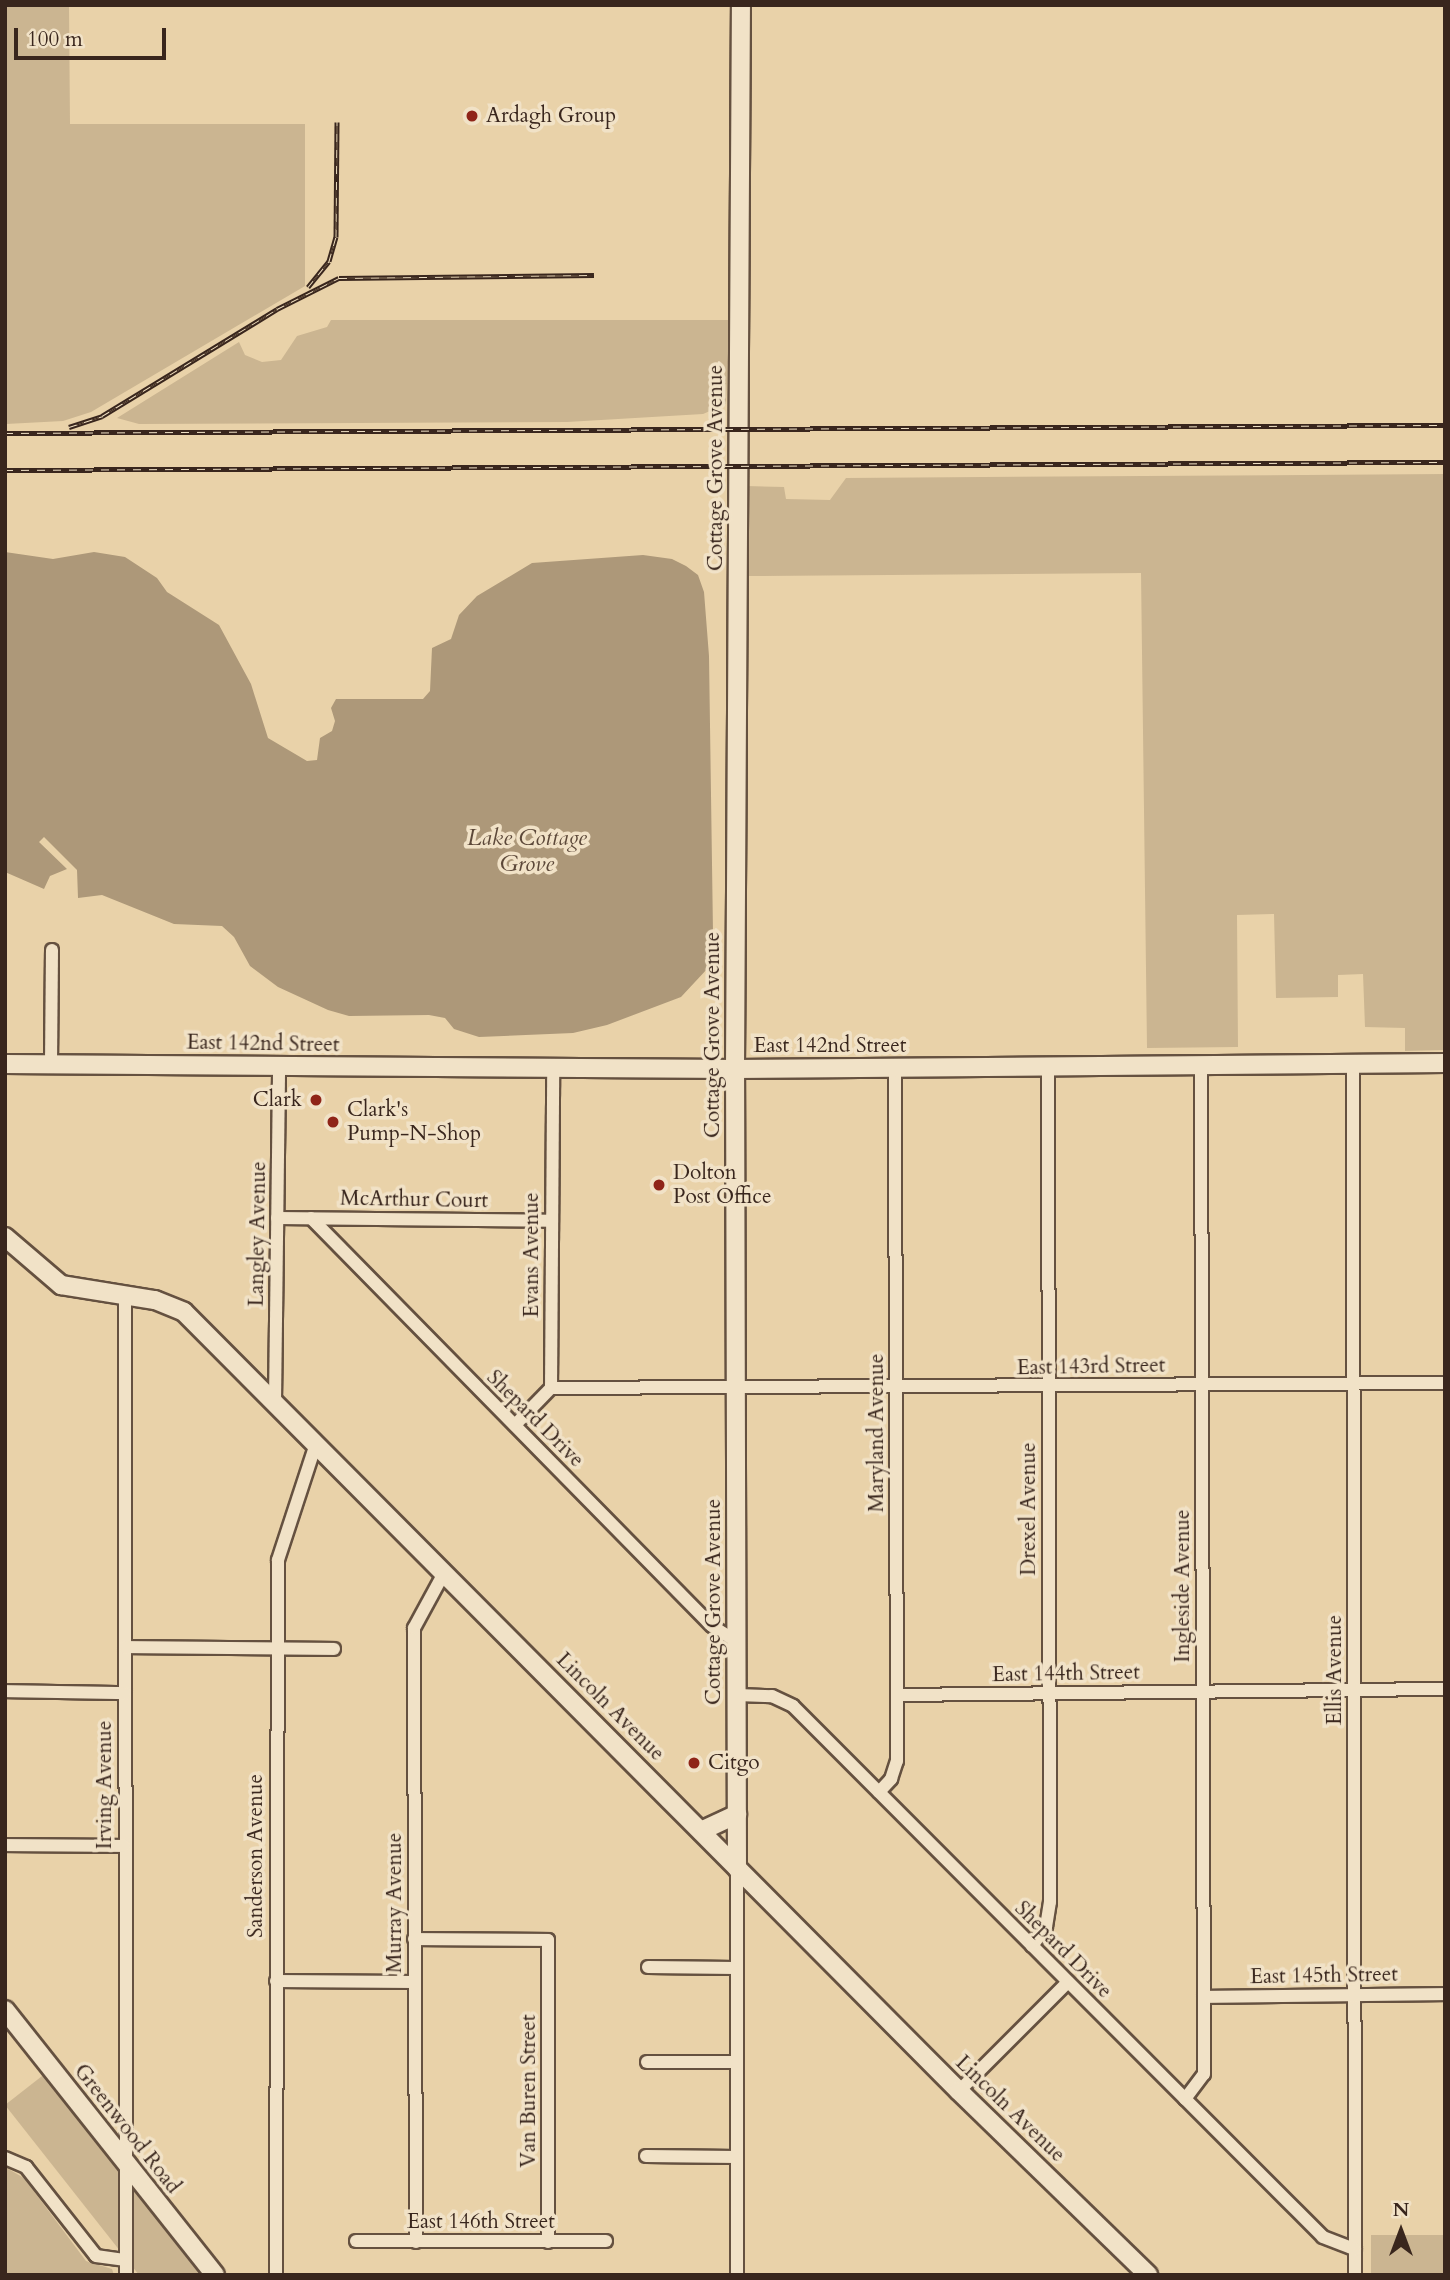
<!DOCTYPE html>
<style>
body{margin:0}
#map{position:relative;width:1450px;height:2280px;overflow:hidden;background:#e9d2a9;font-family:Cardo,serif}
div>[style]{position:absolute}
.green>*{inset:0;background:#cbb591;transform-origin:0 0}
.water>*{inset:0;background:#ad9879}
.roads{filter:drop-shadow(2px 0 #655140) drop-shadow(-2px 0 #655140) drop-shadow(0 2px #655140) drop-shadow(0 -2px #655140)}
.street>*{height:12px;margin:-6px;padding:0 6px;transform-origin:6px;border-radius:6px;background:#f1e2c7}
.secondary>*{height:18px;margin:-9px;padding:0 9px;transform-origin:9px;border-radius:9px;background:#f1e2c7}
.rail>*{height:5px;margin-top:-2.5px;transform-origin:0;background:repeating-linear-gradient(90deg,#f1e2c7 0 8px,#39261d 0 16px);box-sizing:border-box;border-block:2px solid #39261d}
.dots>*{width:19px;height:19px;translate:-50% -50%;box-sizing:border-box;border:4px solid #f1e2c7;border-radius:50%}
span{translate:-50% -50%;white-space:nowrap;text-align:center;line-height:1.15;-webkit-text-stroke:7px #f1e2c7;paint-order:stroke}
.poi-label{font-size:21px;color:#39261d}
.left{translate:0 -50%;text-align:left}
.right{translate:-100% -50%;text-align:right}
.street-label{font-size:21px;color:#39261d}
.water-label{font-size:23px;color:#5c4839;font-style:italic}
.frame{position:absolute;inset:0;border:7px solid #39261d;pointer-events:none}
.north{position:absolute;left:1366px;top:2196px;width:70px;height:70px;-webkit-text-stroke:5px #f1e2c7;paint-order:stroke;rotate:0deg;font-size:19px;font-weight:700;line-height:28px;text-align:center;color:#39261d}
.north::after{content:'';display:block;margin:auto;width:24px;height:32px;background:#39261d;clip-path:polygon(50% 0,100% 100%,50% 72%,0 100%)}
.scale{position:absolute;left:14px;top:28px;width:152px;height:32px;box-sizing:border-box;border:4px solid #39261d;border-top:0;padding-left:9px;font-size:21px;line-height:24px;white-space:nowrap;color:#39261d;-webkit-text-stroke:5px #f1e2c7;paint-order:stroke}
</style>
<div id="map">
<div class="green">
<i style="clip-path:polygon(5px 5px,69px 5px,70px 124px,305px 124px,305px 286px,91px 412px,63px 421px,6px 424px,5px 420px)"></i>
<i style="clip-path:polygon(331px 320px,730px 320px,726px 404px,703px 414px,567px 422px,139px 424px,117px 418px,239px 342px,245px 355px,262px 362px,281px 360px,297px 336px,327px 327px)"></i>
<i style="clip-path:polygon(1445px 474px,1445px 1050px,1405px 1051px,1405px 1028px,1365px 1027px,1363px 974px,1338px 975px,1338px 997px,1276px 998px,1274px 914px,1237px 915px,1238px 1047px,1147px 1048px,1141px 573px,748px 576px,746px 486px,784px 487px,786px 499px,830px 500px,846px 478px)"></i>
<i style="clip-path:polygon(51px 2069px,213px 2275px,139px 2275px,5px 2105px)"></i>
<i style="clip-path:polygon(5px 2167px,24px 2178px,86px 2261px,112px 2269px,114px 2275px,5px 2275px)"></i>
<i style="left:1371px;top:2235px;width:74px;height:40px"></i>
</div>
<div class="water">
<i style="clip-path:polygon(5px 552px,53px 559px,94px 552px,125px 557px,157px 578px,167px 592px,219px 625px,251px 684px,268px 738px,307px 761px,317px 760px,320px 738px,332px 731px,335px 721px,331px 708px,336px 699px,423px 699px,430px 691px,432px 648px,451px 639px,459px 615px,477px 596px,532px 563px,643px 555px,672px 559px,686px 566px,698px 575px,704px 592px,709px 656px,713px 932px,708px 968px,681px 997px,607px 1025px,573px 1033px,479px 1037px,454px 1029px,445px 1018px,429px 1015px,349px 1016px,328px 1010px,278px 987px,250px 966px,234px 937px,222px 926px,174px 924px,102px 895px,78px 898px,77px 870px,44px 837px,39px 842px,67px 869px,50px 876px,44px 889px,5px 872px)"></i>
</div>
<div class="roads">
<div class="street">
<i style="left:51px;top:1064px;width:114px;rotate:-89.5deg"></i>
<i style="left:1353px;top:1064px;width:1211px;rotate:89.91deg"></i>
<i style="left:277px;top:1218px;width:274px;rotate:0.6deg"></i>
<i style="left:311px;top:1218px;width:572px;rotate:45.5deg"></i>
<i style="left:712px;top:1626px;width:28px;rotate:32deg"></i>
<i style="left:125px;top:1296px;width:979px;rotate:89.94deg"></i>
<i style="left:551px;top:1388px;width:894px;rotate:-0.32deg"></i>
<i style="left:275px;top:1402px;width:335px;rotate:-89.3deg"></i>
<i style="left:515px;top:1425px;width:52px;rotate:-45.8deg"></i>
<i style="left:551px;top:1388px;width:319px;rotate:-89.6deg"></i>
<i style="left:125px;top:1647px;width:209px;rotate:0.5deg"></i>
<i style="left:5px;top:1691px;width:120px;rotate:1deg"></i>
<i style="left:737px;top:1695px;width:35px;rotate:2deg"></i>
<i style="left:772px;top:1696px;width:23px;rotate:25deg"></i>
<i style="left:793px;top:1706px;width:750px;rotate:45.05deg"></i>
<i style="left:1323px;top:2237px;width:34px;rotate:21deg"></i>
<i style="left:897px;top:1695px;width:548px;rotate:-0.63deg"></i>
<i style="left:879px;top:1792px;width:18px;rotate:-47deg"></i>
<i style="left:891px;top:1779px;width:19px;rotate:-72deg"></i>
<i style="left:897px;top:1761px;width:692px;rotate:-90.17deg"></i>
<i style="left:5px;top:1845px;width:119px;rotate:0.5deg"></i>
<i style="left:414px;top:1939px;width:134px;rotate:0.4deg"></i>
<i style="left:548px;top:1940px;width:302px;rotate:90deg"></i>
<i style="left:1032px;top:1946px;width:24px;rotate:-54deg"></i>
<i style="left:1046px;top:1927px;width:25px;rotate:-81deg"></i>
<i style="left:1050px;top:1902px;width:835px;rotate:-90.14deg"></i>
<i style="left:648px;top:1967px;width:87px;rotate:0.7deg"></i>
<i style="left:276px;top:1981px;width:138px;rotate:0.4deg"></i>
<i style="left:1204px;top:1997px;width:241px;rotate:-0.7deg"></i>
<i style="left:647px;top:2062px;width:89px"></i>
<i style="left:959px;top:2091px;width:154px;rotate:-45deg"></i>
<i style="left:1185px;top:2099px;width:31px;rotate:-53deg"></i>
<i style="left:1204px;top:2074px;width:1009px;rotate:-90.17deg"></i>
<i style="left:646px;top:2156px;width:90px;rotate:0.6deg"></i>
<i style="left:5px;top:2158px;width:23px;rotate:23deg"></i>
<i style="left:26px;top:2167px;width:113px;rotate:51.8deg"></i>
<i style="left:96px;top:2256px;width:30px;rotate:8deg"></i>
<i style="left:356px;top:2241px;width:250px"></i>
<i style="left:416px;top:2242px;width:614px;rotate:-90.19deg"></i>
<i style="left:414px;top:1628px;width:63px;rotate:-61.4deg"></i>
<i style="left:276px;top:2275px;width:715px;rotate:-89.84deg"></i>
<i style="left:278px;top:1560px;width:122px;rotate:-71.9deg"></i>
<i style="left:737px;top:2275px;width:407px;rotate:-90deg"></i>
</div>
<div class="secondary">
<i style="left:5px;top:1064px;width:730px;rotate:0.39deg"></i>
<i style="left:735px;top:1069px;width:710px;rotate:-0.48deg"></i>
<i style="left:5px;top:1237px;width:74px;rotate:40.6deg"></i>
<i style="left:61px;top:1285px;width:95px;rotate:9.1deg"></i>
<i style="left:155px;top:1300px;width:31px;rotate:22deg"></i>
<i style="left:184px;top:1312px;width:1099px;rotate:45.15deg"></i>
<i style="left:959px;top:2091px;width:264px;rotate:44.2deg"></i>
<i style="left:701px;top:1831px;width:40px;rotate:-25deg"></i>
<i style="left:737px;top:1868px;width:799px;rotate:-90.14deg"></i>
<i style="left:735px;top:1069px;width:1064px;rotate:-89.68deg"></i>
<i style="left:5px;top:2010px;width:338px;rotate:51.6deg"></i>
</div>
</div>
<div class="rail">
<i style="left:308px;top:287px;width:33px;rotate:-51deg"></i>
<i style="left:329px;top:261px;width:25px;rotate:-74deg"></i>
<i style="left:336px;top:237px;width:115px;rotate:-89.5deg"></i>
<i style="left:69px;top:427px;width:35px;rotate:-18deg"></i>
<i style="left:102px;top:416px;width:205px;rotate:-31.4deg"></i>
<i style="left:277px;top:309px;width:69px;rotate:-26.6deg"></i>
<i style="left:339px;top:278px;width:255px;rotate:-0.7deg"></i>
<i style="left:5px;top:433px;width:1440px;rotate:-0.32deg"></i>
<i style="left:5px;top:470px;width:1440px;rotate:-0.32deg"></i>
</div>
<div class="dots">
<i style="left:472px;top:116px;background:#8f2418"></i>
<i style="left:316px;top:1100px;background:#8f2418"></i>
<i style="left:333px;top:1122px;background:#8f2418"></i>
<i style="left:659px;top:1185px;background:#8f2418"></i>
<i style="left:694px;top:1763px;background:#8f2418"></i>
</div>
<div class="poi-label">
<span class="left" style="left:486px;top:116px">Ardagh Group</span>
<span class="right" style="left:302px;top:1100px">Clark</span>
<span class="left" style="left:347px;top:1122px">Clark's<br>Pump-N-Shop</span>
<span class="left" style="left:673px;top:1185px">Dolton<br>Post Office</span>
<span class="left" style="left:708px;top:1763px">Citgo</span>
</div>
<div class="street-label">
<span style="left:716px;top:468px;rotate:-90deg">Cottage Grove Avenue</span>
<span style="left:713px;top:1035px;rotate:-90deg">Cottage Grove Avenue</span>
<span style="left:263px;top:1044px;rotate:1deg">East 142nd Street</span>
<span style="left:830px;top:1046px">East 142nd Street</span>
<span style="left:414px;top:1200px;rotate:1deg">McArthur Court</span>
<span style="left:258px;top:1234px;rotate:-89deg">Langley Avenue</span>
<span style="left:532px;top:1255px;rotate:-90deg">Evans Avenue</span>
<span style="left:1091px;top:1367px;rotate:-1deg">East 143rd Street</span>
<span style="left:535px;top:1419px;rotate:45deg">Shepard Drive</span>
<span style="left:877px;top:1433px;rotate:-90deg">Maryland Avenue</span>
<span style="left:1029px;top:1509px;rotate:-90deg">Drexel Avenue</span>
<span style="left:1183px;top:1586px;rotate:-90deg">Ingleside Avenue</span>
<span style="left:714px;top:1602px;rotate:-90deg">Cottage Grove Avenue</span>
<span style="left:1335px;top:1670px;rotate:-90deg">Ellis Avenue</span>
<span style="left:1066px;top:1674px;rotate:-1deg">East 144th Street</span>
<span style="left:610px;top:1707px;rotate:45deg">Lincoln Avenue</span>
<span style="left:105px;top:1785px;rotate:-90deg">Irving Avenue</span>
<span style="left:256px;top:1856px;rotate:-90deg">Sanderson Avenue</span>
<span style="left:395px;top:1903px;rotate:-90deg">Murray Avenue</span>
<span style="left:1063px;top:1950px;rotate:45deg">Shepard Drive</span>
<span style="left:1324px;top:1976px;rotate:-1deg">East 145th Street</span>
<span style="left:529px;top:2091px;rotate:-90deg">Van Buren Street</span>
<span style="left:1010px;top:2109px;rotate:44deg">Lincoln Avenue</span>
<span style="left:127px;top:2129px;rotate:52deg">Greenwood Road</span>
<span style="left:481px;top:2222px">East 146th Street</span>
</div>
<div class="water-label">
<span style="left:527px;top:851px">Lake Cottage<br>Grove</span>
</div>
<div class="frame"></div>
<div class="north">N</div>
<div class="scale">100 m</div>
</div>
